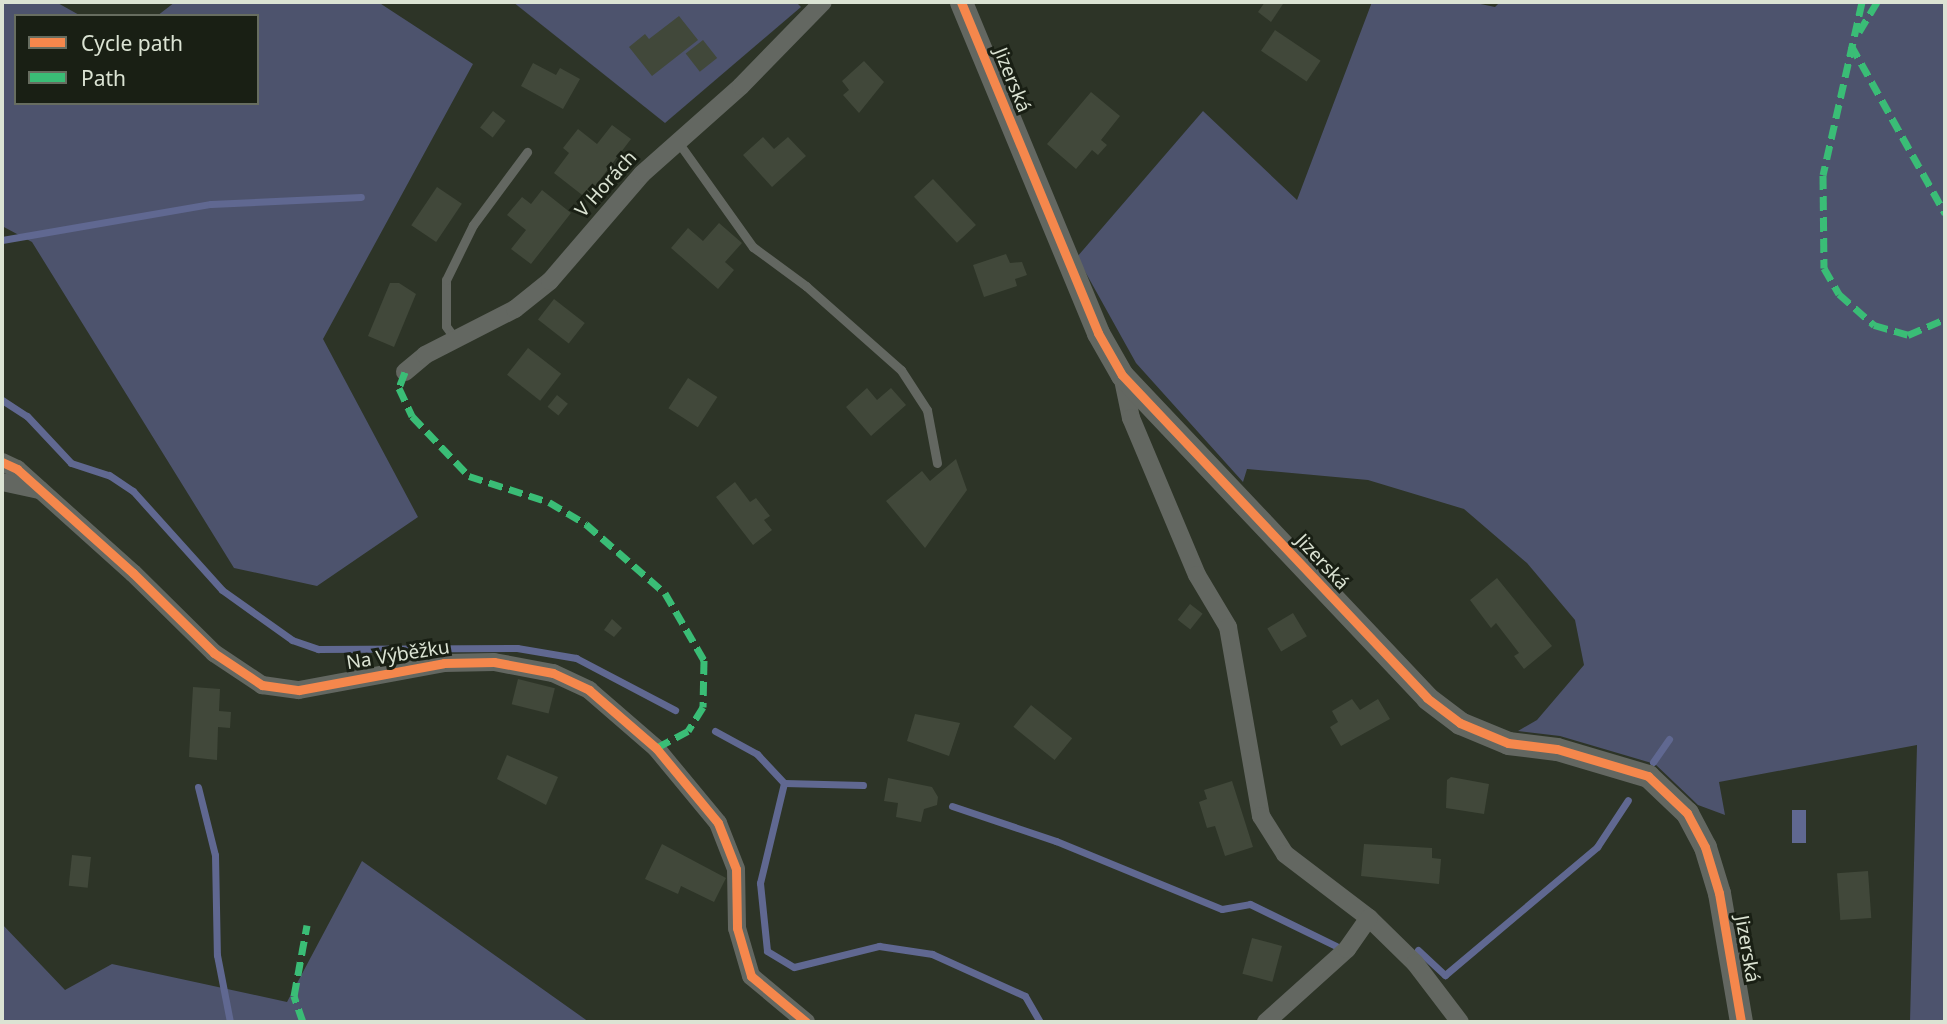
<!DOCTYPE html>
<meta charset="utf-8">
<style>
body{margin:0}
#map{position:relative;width:1947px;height:1024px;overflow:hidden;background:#2d3427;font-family:"Noto Sans",sans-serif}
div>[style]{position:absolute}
.green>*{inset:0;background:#4d536d}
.water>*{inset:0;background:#606891;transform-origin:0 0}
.stream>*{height:7px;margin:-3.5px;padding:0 3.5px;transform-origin:3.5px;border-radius:3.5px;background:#606891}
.building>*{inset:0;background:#41483a;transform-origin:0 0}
.service>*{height:9px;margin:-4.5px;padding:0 4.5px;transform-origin:4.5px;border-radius:4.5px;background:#636761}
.minor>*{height:18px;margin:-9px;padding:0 9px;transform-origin:9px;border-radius:9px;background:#636761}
.tertiary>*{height:23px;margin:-11.5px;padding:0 11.5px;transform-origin:11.5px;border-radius:11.5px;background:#636761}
.quiet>*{height:7px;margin-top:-3.5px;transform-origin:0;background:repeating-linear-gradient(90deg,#3abd76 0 14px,transparent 0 21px)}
.cycleway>*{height:9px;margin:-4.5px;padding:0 4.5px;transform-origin:4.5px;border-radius:4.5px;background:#f5874c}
span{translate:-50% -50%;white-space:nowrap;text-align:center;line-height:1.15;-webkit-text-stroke:6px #191f14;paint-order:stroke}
.street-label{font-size:19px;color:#dbe3d3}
.frame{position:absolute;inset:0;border:4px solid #dbe3d3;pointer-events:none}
.legend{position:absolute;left:14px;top:14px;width:245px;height:91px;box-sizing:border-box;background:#191f14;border:2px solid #676d60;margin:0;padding:9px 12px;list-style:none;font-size:21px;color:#dbe3d3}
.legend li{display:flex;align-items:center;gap:14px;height:35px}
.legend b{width:35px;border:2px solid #676d60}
</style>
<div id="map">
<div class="green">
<i style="clip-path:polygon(2px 2px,56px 2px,81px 16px,16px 16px,16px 103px,257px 103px,257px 16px,157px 16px,175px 2px,378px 2px,473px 64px,323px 339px,418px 517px,317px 586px,234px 568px,32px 242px,2px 226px)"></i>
<i style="clip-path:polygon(513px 2px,796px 2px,801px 7px,665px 123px)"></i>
<i style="clip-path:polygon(1372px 2px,1471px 2px,1495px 7px,1500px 2px,1945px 2px,1945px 1022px,1910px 1022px,1917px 745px,1719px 782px,1725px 815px,1698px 805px,1655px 764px,1560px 736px,1518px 731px,1537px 720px,1584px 665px,1575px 620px,1527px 563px,1464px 509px,1368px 480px,1247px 469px,1243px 482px,1136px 363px,1077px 257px,1203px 111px,1297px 200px)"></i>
<i style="clip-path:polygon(362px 861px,589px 1022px,2px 1022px,2px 924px,65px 990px,112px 964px,287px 1002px)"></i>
</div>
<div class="water">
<i style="left:1792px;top:810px;width:14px;height:33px"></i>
</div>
<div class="stream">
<i style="left:2px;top:240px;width:212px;rotate:-9.8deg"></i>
<i style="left:211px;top:204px;width:150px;rotate:-2.7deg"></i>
<i style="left:2px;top:400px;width:30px;rotate:33deg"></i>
<i style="left:27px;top:416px;width:64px;rotate:46.9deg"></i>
<i style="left:71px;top:463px;width:40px;rotate:18deg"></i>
<i style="left:109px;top:475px;width:29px;rotate:34deg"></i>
<i style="left:133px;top:491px;width:133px;rotate:48deg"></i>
<i style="left:222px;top:590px;width:86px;rotate:35.5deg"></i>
<i style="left:292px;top:640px;width:28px;rotate:19deg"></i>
<i style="left:318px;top:649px;width:199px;rotate:-0.3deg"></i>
<i style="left:517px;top:648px;width:60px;rotate:9.6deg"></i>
<i style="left:576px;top:658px;width:112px;rotate:27.7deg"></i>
<i style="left:715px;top:731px;width:48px;rotate:28.7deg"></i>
<i style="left:757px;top:754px;width:40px;rotate:47deg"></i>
<i style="left:784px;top:783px;width:103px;rotate:103.5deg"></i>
<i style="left:760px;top:883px;width:68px;rotate:84.1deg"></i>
<i style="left:767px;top:951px;width:31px;rotate:31deg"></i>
<i style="left:794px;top:967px;width:88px;rotate:-13.9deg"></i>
<i style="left:879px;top:946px;width:54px;rotate:8.6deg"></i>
<i style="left:932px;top:954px;width:102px;rotate:24.3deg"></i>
<i style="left:1025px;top:996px;width:30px;rotate:60deg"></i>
<i style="left:1653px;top:762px;width:28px;rotate:-55deg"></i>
<i style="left:784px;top:783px;width:79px;rotate:1.5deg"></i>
<i style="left:198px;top:787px;width:70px;rotate:76deg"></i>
<i style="left:215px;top:855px;width:100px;rotate:88.9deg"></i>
<i style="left:217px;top:955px;width:68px;rotate:79deg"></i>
<i style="left:952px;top:806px;width:110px;rotate:18.6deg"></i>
<i style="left:1056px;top:841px;width:179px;rotate:22.3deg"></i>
<i style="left:1222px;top:909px;width:28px;rotate:-10deg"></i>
<i style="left:1250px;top:904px;width:96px;rotate:26deg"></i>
<i style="left:1418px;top:950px;width:37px;rotate:43deg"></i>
<i style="left:1445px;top:975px;width:199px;rotate:-40.1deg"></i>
<i style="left:1597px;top:847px;width:56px;rotate:-56.6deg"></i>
</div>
<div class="building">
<i style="clip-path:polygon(1265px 2px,1283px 4px,1271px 22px,1258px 12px)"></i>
<i style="clip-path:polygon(679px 16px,698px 40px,652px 76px,629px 47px,645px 34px,649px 39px)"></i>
<i style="left:1275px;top:30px;width:55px;height:25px;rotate:34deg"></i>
<i style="left:703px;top:40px;width:23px;height:22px;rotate:52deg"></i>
<i style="clip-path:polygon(864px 61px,884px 82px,859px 113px,843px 95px,849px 90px,842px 81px)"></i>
<i style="clip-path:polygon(533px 63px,556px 75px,560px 68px,580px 79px,563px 109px,521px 86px)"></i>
<i style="clip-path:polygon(1091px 92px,1120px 116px,1101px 140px,1107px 145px,1098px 155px,1092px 150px,1076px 169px,1047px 144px)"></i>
<i style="left:493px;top:111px;width:16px;height:21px;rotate:38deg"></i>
<i style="clip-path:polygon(612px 125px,631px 139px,586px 198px,554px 173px,569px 153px,563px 148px,578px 129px,597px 144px)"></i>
<i style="clip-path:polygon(763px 137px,774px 149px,788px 137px,806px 156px,772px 187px,743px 155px)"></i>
<i style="left:933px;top:179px;width:63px;height:26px;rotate:47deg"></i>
<i style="left:437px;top:187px;width:30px;height:46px;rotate:34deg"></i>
<i style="clip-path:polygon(542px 190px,571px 213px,531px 264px,511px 249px,526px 230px,507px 215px,522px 197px,531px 204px)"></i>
<i style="clip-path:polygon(719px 223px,742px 243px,725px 262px,734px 270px,718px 289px,671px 248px,688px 228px,703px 241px)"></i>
<i style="clip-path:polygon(1006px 254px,1010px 263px,1022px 262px,1027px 275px,1015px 279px,1017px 286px,984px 297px,973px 265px)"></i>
<i style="clip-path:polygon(390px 283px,399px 283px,416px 294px,394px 347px,368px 336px)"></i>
<i style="left:554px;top:299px;width:39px;height:26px;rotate:38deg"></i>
<i style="left:528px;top:348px;width:42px;height:34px;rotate:38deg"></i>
<i style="left:688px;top:378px;width:35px;height:36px;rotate:33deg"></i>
<i style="clip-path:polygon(867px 388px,877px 400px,891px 388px,906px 405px,871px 436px,846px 407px)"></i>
<i style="left:557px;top:395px;width:14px;height:15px;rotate:39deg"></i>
<i style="clip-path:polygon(956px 459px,967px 490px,925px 548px,886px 501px,922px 471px,930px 481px)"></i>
<i style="clip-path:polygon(735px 482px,750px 502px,756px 498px,770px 516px,764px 520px,772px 530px,753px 545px,716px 497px)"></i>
<i style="clip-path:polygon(1497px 578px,1552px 646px,1524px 669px,1514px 656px,1519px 653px,1496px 623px,1491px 628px,1470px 600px)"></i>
<i style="left:1190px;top:604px;width:16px;height:20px;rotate:38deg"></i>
<i style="left:1293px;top:613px;width:27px;height:30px;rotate:59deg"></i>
<i style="clip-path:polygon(612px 619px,622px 628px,614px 637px,604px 630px)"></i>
<i style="left:518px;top:679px;width:38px;height:26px;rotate:14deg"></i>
<i style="clip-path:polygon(193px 687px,220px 689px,219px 711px,231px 712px,230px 728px,218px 727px,217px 760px,189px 757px)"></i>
<i style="clip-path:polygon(1352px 699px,1360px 710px,1378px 699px,1390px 719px,1341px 746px,1330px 727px,1338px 722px,1332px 711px)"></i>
<i style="left:1031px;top:705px;width:53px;height:28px;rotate:39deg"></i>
<i style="clip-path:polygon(915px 714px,960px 723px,949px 756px,907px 741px)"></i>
<i style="clip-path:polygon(507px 755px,558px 777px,546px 805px,497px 779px)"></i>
<i style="clip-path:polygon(1451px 777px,1489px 784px,1484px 814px,1446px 808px,1447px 780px)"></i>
<i style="clip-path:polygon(888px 778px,932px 787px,938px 797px,937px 805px,924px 809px,921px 822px,896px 817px,898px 803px,884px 801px)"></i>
<i style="clip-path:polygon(1232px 781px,1253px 847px,1225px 856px,1215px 826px,1207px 828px,1199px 802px,1207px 799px,1204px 790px)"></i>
<i style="clip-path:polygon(662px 844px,726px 878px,714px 902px,681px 886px,678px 894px,645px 879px)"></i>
<i style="clip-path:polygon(1364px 844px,1432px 848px,1432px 858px,1441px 859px,1439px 884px,1361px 876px)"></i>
<i style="left:72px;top:855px;width:19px;height:31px;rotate:6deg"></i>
<i style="left:1868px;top:871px;width:47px;height:31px;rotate:86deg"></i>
<i style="left:1252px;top:938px;width:31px;height:37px;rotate:15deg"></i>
</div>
<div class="service">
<i style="left:678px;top:142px;width:129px;rotate:54.5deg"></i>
<i style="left:753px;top:247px;width:66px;rotate:36.3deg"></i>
<i style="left:806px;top:286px;width:127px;rotate:41.5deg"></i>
<i style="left:901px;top:370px;width:48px;rotate:57deg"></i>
<i style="left:927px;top:410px;width:54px;rotate:79.3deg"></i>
<i style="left:456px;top:340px;width:17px;rotate:-126deg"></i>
<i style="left:446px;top:326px;width:46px;rotate:-90deg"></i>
<i style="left:446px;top:280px;width:61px;rotate:-63.9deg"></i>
<i style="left:473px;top:225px;width:91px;rotate:-53.5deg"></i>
</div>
<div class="minor">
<i style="left:405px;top:372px;width:26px;rotate:-40deg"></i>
<i style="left:425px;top:355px;width:101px;rotate:-27.1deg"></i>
<i style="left:515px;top:309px;width:45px;rotate:-38.7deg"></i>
<i style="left:550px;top:281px;width:141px;rotate:-49.3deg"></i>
<i style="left:642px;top:174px;width:132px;rotate:-41.6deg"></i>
<i style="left:741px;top:86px;width:117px;rotate:-45.7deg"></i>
<i style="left:1122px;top:375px;width:44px;rotate:78.2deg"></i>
<i style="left:1131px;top:418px;width:170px;rotate:67.2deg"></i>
<i style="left:1197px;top:575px;width:61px;rotate:59.2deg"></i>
<i style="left:1228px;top:627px;width:192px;rotate:80.1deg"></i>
<i style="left:1261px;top:816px;width:45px;rotate:57.7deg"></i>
<i style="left:1285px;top:854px;width:106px;rotate:37.3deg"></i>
<i style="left:1369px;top:918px;width:64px;rotate:44.4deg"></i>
<i style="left:1415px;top:963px;width:74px;rotate:52.7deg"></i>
<i style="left:2px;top:462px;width:17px;rotate:25deg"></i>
<i style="left:17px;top:469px;width:156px;rotate:41.9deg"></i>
<i style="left:133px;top:573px;width:114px;rotate:44.6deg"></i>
<i style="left:214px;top:653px;width:58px;rotate:33.7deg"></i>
<i style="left:262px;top:685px;width:37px;rotate:8deg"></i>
<i style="left:299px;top:690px;width:147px;rotate:-10.5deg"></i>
<i style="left:444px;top:663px;width:50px;rotate:-1.1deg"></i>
<i style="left:494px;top:662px;width:60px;rotate:10.6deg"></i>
<i style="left:553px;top:673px;width:40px;rotate:25deg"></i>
<i style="left:589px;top:690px;width:89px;rotate:40.9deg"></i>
<i style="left:656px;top:748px;width:97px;rotate:50.4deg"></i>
<i style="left:718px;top:823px;width:49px;rotate:68.6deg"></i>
<i style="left:736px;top:869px;width:59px;rotate:89deg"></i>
<i style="left:737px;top:928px;width:50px;rotate:73.7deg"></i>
<i style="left:751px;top:976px;width:72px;rotate:39.9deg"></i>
<i style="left:2px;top:482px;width:39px;rotate:12deg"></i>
<i style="left:1266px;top:1022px;width:109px;rotate:-42deg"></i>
<i style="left:1347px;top:949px;width:38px;rotate:-55deg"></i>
</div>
<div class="tertiary">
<i style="left:961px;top:2px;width:358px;rotate:67.5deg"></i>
<i style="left:1098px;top:333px;width:48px;rotate:60.3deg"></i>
<i style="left:1122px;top:375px;width:444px;rotate:46.6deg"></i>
<i style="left:1427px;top:698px;width:41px;rotate:37.1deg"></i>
<i style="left:1460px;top:723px;width:52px;rotate:22.6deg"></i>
<i style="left:1508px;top:743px;width:49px;rotate:7deg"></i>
<i style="left:1557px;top:749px;width:95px;rotate:16.5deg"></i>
<i style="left:1648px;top:776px;width:54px;rotate:43.5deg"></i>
<i style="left:1687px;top:813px;width:38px;rotate:62deg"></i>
<i style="left:1705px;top:847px;width:48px;rotate:73.1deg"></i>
<i style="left:1719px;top:893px;width:131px;rotate:80.3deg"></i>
</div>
<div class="quiet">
<i style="left:1862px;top:2px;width:177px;rotate:102.7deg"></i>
<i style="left:1823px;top:175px;width:93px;rotate:89.4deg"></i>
<i style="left:1824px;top:268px;width:30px;rotate:60deg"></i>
<i style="left:1839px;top:294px;width:47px;rotate:41.5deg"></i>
<i style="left:1874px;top:325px;width:35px;rotate:16deg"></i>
<i style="left:1908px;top:335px;width:40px;rotate:-23.4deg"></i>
<i style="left:1859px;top:32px;width:35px;rotate:-59deg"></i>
<i style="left:1851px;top:45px;width:193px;rotate:60.8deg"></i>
<i style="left:405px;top:372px;width:17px;rotate:111deg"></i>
<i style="left:399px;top:388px;width:31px;rotate:65deg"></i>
<i style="left:412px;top:416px;width:83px;rotate:46.5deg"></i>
<i style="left:469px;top:476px;width:84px;rotate:18deg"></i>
<i style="left:549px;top:502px;width:43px;rotate:30.7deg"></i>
<i style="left:586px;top:524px;width:105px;rotate:41.1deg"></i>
<i style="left:665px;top:593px;width:78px;rotate:59.8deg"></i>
<i style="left:704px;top:660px;width:47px;rotate:91.2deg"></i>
<i style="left:703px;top:707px;width:28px;rotate:122deg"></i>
<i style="left:688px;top:731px;width:36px;rotate:152deg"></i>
<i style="left:303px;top:1022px;width:28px;rotate:-109deg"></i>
<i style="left:294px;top:996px;width:72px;rotate:-79.6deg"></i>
</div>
<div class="cycleway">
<i style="left:961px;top:2px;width:358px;rotate:67.5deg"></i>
<i style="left:1098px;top:333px;width:48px;rotate:60.3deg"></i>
<i style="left:1122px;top:375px;width:444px;rotate:46.6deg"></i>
<i style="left:1427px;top:698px;width:41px;rotate:37.1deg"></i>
<i style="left:1460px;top:723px;width:52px;rotate:22.6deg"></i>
<i style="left:1508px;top:743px;width:49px;rotate:7deg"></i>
<i style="left:1557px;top:749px;width:95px;rotate:16.5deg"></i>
<i style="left:1648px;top:776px;width:54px;rotate:43.5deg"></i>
<i style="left:1687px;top:813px;width:38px;rotate:62deg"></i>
<i style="left:1705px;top:847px;width:48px;rotate:73.1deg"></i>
<i style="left:1719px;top:893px;width:131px;rotate:80.3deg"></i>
<i style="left:2px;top:462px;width:17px;rotate:25deg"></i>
<i style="left:17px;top:469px;width:156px;rotate:41.9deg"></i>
<i style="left:133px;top:573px;width:114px;rotate:44.6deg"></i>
<i style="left:214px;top:653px;width:58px;rotate:33.7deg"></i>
<i style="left:262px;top:685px;width:37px;rotate:8deg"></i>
<i style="left:299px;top:690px;width:147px;rotate:-10.5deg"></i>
<i style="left:444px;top:663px;width:50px;rotate:-1.1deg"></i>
<i style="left:494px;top:662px;width:60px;rotate:10.6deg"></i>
<i style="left:553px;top:673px;width:40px;rotate:25deg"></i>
<i style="left:589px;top:690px;width:89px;rotate:40.9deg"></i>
<i style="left:656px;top:748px;width:97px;rotate:50.4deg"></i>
<i style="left:718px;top:823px;width:49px;rotate:68.6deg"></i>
<i style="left:736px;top:869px;width:59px;rotate:89deg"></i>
<i style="left:737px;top:928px;width:50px;rotate:73.7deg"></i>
<i style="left:751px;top:976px;width:72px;rotate:39.9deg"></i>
</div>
<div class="street-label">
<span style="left:1012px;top:80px;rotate:68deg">Jizerská</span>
<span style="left:606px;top:184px;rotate:-48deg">V Horách</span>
<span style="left:1322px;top:562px;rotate:47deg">Jizerská</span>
<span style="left:398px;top:655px;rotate:-9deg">Na Výběžku</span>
<span style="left:1747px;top:949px;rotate:80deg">Jizerská</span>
</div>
<div class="frame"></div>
<ul class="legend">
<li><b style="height:9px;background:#f5874c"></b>Cycle path</li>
<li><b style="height:9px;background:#3abd76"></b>Path</li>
</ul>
</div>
